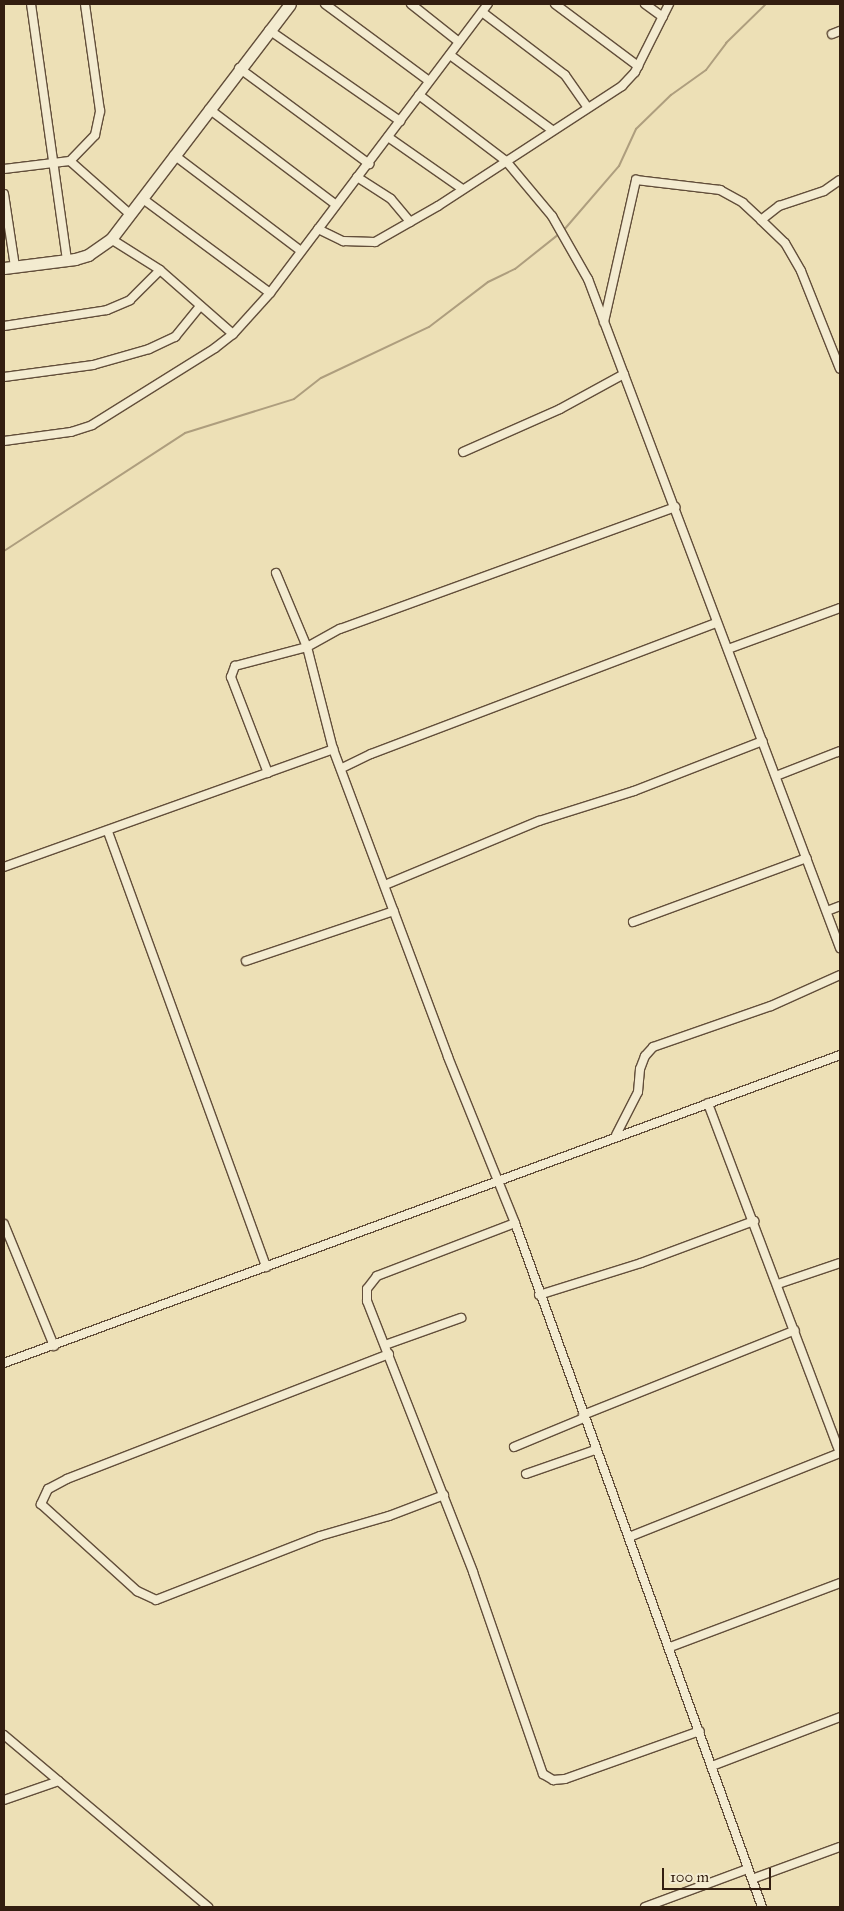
<!DOCTYPE html>
<style>
body{margin:0}
#map{position:relative;width:844px;height:1911px;overflow:hidden;background:#ede0b6;font-family:"IM FELL Great Primer",serif}
div>[style]{position:absolute}
.stream>*{height:2px;margin:-1px;padding:0 1px;transform-origin:1px;border-radius:1px;background:#ae9e7e}
.roads{filter:drop-shadow(1px 0 #624e3a) drop-shadow(-1px 0 #624e3a) drop-shadow(0 1px #624e3a) drop-shadow(0 -1px #624e3a)}
.minor>*{height:8px;margin:-4px;padding:0 4px;transform-origin:4px;border-radius:4px;background:#f3ebd0}
.secondary>*{height:11px;margin:-5.5px;padding:0 5.5px;transform-origin:5.5px;border-radius:5.5px;background:#f3ebd0}
span{translate:-50% -50%;white-space:nowrap;text-align:center;line-height:1.15;-webkit-text-stroke:4px #f3ebd0;paint-order:stroke}
.frame{position:absolute;inset:0;border:5px solid #331e10;pointer-events:none}
.scale{position:absolute;left:662px;top:1868px;width:109px;height:22px;box-sizing:border-box;border:2px solid #331e10;border-top:0;padding-left:6px;font-size:15px;line-height:18px;white-space:nowrap;color:#331e10;-webkit-text-stroke:4px #f3ebd0;paint-order:stroke}
</style>
<div id="map">
<div class="stream">
<i style="left:563px;top:231px;width:86px;rotate:-49.3deg"></i>
<i style="left:619px;top:166px;width:41px;rotate:-65.3deg"></i>
<i style="left:636px;top:129px;width:49px;rotate:-44.2deg"></i>
<i style="left:671px;top:95px;width:43px;rotate:-35.5deg"></i>
<i style="left:706px;top:70px;width:34px;rotate:-53deg"></i>
<i style="left:726px;top:43px;width:56px;rotate:-44.3deg"></i>
<i style="left:4px;top:551px;width:216px;rotate:-33.1deg"></i>
<i style="left:185px;top:433px;width:114px;rotate:-17.3deg"></i>
<i style="left:294px;top:399px;width:34px;rotate:-38deg"></i>
<i style="left:321px;top:378px;width:119px;rotate:-25.3deg"></i>
<i style="left:429px;top:327px;width:74px;rotate:-37.3deg"></i>
<i style="left:488px;top:282px;width:30px;rotate:-26deg"></i>
<i style="left:515px;top:269px;width:56px;rotate:-38.5deg"></i>
</div>
<div class="roads">
<div class="minor">
<i style="left:31px;top:4px;width:260px;rotate:82deg"></i>
<i style="left:325px;top:4px;width:129px;rotate:36.5deg"></i>
<i style="left:411px;top:4px;width:61px;rotate:38.4deg"></i>
<i style="left:555px;top:4px;width:104px;rotate:36.8deg"></i>
<i style="left:645px;top:4px;width:22px;rotate:36deg"></i>
<i style="left:482px;top:12px;width:104px;rotate:37.2deg"></i>
<i style="left:565px;top:75px;width:39px;rotate:55deg"></i>
<i style="left:269px;top:30px;width:160px;rotate:34.8deg"></i>
<i style="left:832px;top:34px;width:9px;rotate:-21deg"></i>
<i style="left:450px;top:55px;width:127px;rotate:36.3deg"></i>
<i style="left:239px;top:68px;width:162px;rotate:36.4deg"></i>
<i style="left:419px;top:95px;width:109px;rotate:37.2deg"></i>
<i style="left:506px;top:161px;width:72px;rotate:50.1deg"></i>
<i style="left:552px;top:216px;width:73px;rotate:60.3deg"></i>
<i style="left:588px;top:279px;width:715px;rotate:69.36deg"></i>
<i style="left:209px;top:109px;width:158px;rotate:37deg"></i>
<i style="left:388px;top:137px;width:89px;rotate:34.9deg"></i>
<i style="left:174px;top:155px;width:159px;rotate:37.1deg"></i>
<i style="left:70px;top:161px;width:81px;rotate:41.5deg"></i>
<i style="left:4px;top:169px;width:66px;rotate:-6.9deg"></i>
<i style="left:70px;top:161px;width:36px;rotate:-46deg"></i>
<i style="left:95px;top:135px;width:25px;rotate:-78deg"></i>
<i style="left:100px;top:111px;width:108px;rotate:-98deg"></i>
<i style="left:357px;top:177px;width:40px;rotate:32.9deg"></i>
<i style="left:391px;top:199px;width:30px;rotate:50deg"></i>
<i style="left:4px;top:194px;width:74px;rotate:81.4deg"></i>
<i style="left:143px;top:199px;width:158px;rotate:36.5deg"></i>
<i style="left:761px;top:220px;width:33px;rotate:44deg"></i>
<i style="left:785px;top:243px;width:32px;rotate:60deg"></i>
<i style="left:801px;top:271px;width:105px;rotate:68.3deg"></i>
<i style="left:318px;top:229px;width:28px;rotate:26deg"></i>
<i style="left:343px;top:241px;width:32px;rotate:2deg"></i>
<i style="left:375px;top:242px;width:73px;rotate:-29.7deg"></i>
<i style="left:438px;top:206px;width:220px;rotate:-33.1deg"></i>
<i style="left:622px;top:86px;width:19px;rotate:-47deg"></i>
<i style="left:635px;top:72px;width:76px;rotate:-63.4deg"></i>
<i style="left:111px;top:239px;width:58px;rotate:32.3deg"></i>
<i style="left:160px;top:270px;width:97px;rotate:41.2deg"></i>
<i style="left:604px;top:322px;width:146px;rotate:-77.3deg"></i>
<i style="left:636px;top:180px;width:85px;rotate:6.8deg"></i>
<i style="left:720px;top:190px;width:26px;rotate:29deg"></i>
<i style="left:743px;top:203px;width:25px;rotate:43deg"></i>
<i style="left:761px;top:220px;width:23px;rotate:-38deg"></i>
<i style="left:779px;top:206px;width:47px;rotate:-18.4deg"></i>
<i style="left:824px;top:191px;width:19px;rotate:-35deg"></i>
<i style="left:4px;top:326px;width:104px;rotate:-8.8deg"></i>
<i style="left:107px;top:310px;width:25px;rotate:-23deg"></i>
<i style="left:130px;top:300px;width:42px;rotate:-45deg"></i>
<i style="left:4px;top:377px;width:90px;rotate:-7.7deg"></i>
<i style="left:93px;top:365px;width:58px;rotate:-15.9deg"></i>
<i style="left:149px;top:349px;width:29px;rotate:-25deg"></i>
<i style="left:175px;top:337px;width:40px;rotate:-51deg"></i>
<i style="left:4px;top:441px;width:68px;rotate:-7.7deg"></i>
<i style="left:71px;top:432px;width:22px;rotate:-18deg"></i>
<i style="left:92px;top:425px;width:145px;rotate:-32deg"></i>
<i style="left:215px;top:348px;width:23px;rotate:-38deg"></i>
<i style="left:233px;top:334px;width:55px;rotate:-47.9deg"></i>
<i style="left:270px;top:293px;width:362px;rotate:-53deg"></i>
<i style="left:463px;top:452px;width:106px;rotate:-23.9deg"></i>
<i style="left:560px;top:409px;width:73px;rotate:-28.7deg"></i>
<i style="left:276px;top:573px;width:80px;rotate:67.3deg"></i>
<i style="left:307px;top:647px;width:105px;rotate:75.7deg"></i>
<i style="left:333px;top:749px;width:329px;rotate:69.5deg"></i>
<i style="left:448px;top:1057px;width:179px;rotate:68deg"></i>
<i style="left:515px;top:1223px;width:727px;rotate:70.14deg"></i>
<i style="left:728px;top:649px;width:119px;rotate:-20.1deg"></i>
<i style="left:342px;top:768px;width:32px;rotate:-26deg"></i>
<i style="left:371px;top:754px;width:369px;rotate:-20.8deg"></i>
<i style="left:268px;top:773px;width:103px;rotate:-111.1deg"></i>
<i style="left:231px;top:677px;width:12px;rotate:-70deg"></i>
<i style="left:235px;top:666px;width:74px;rotate:-14.8deg"></i>
<i style="left:307px;top:647px;width:38px;rotate:-29deg"></i>
<i style="left:340px;top:629px;width:357px;rotate:-20deg"></i>
<i style="left:776px;top:776px;width:69px;rotate:-21.3deg"></i>
<i style="left:108px;top:832px;width:463px;rotate:70deg"></i>
<i style="left:4px;top:867px;width:350px;rotate:-19.7deg"></i>
<i style="left:385px;top:885px;width:167px;rotate:-22.6deg"></i>
<i style="left:539px;top:821px;width:100px;rotate:-17.5deg"></i>
<i style="left:634px;top:791px;width:138px;rotate:-21.2deg"></i>
<i style="left:827px;top:911px;width:14px;rotate:-21deg"></i>
<i style="left:633px;top:922px;width:185px;rotate:-20.2deg"></i>
<i style="left:246px;top:961px;width:156px;rotate:-18.7deg"></i>
<i style="left:616px;top:1135px;width:48px;rotate:-62.9deg"></i>
<i style="left:638px;top:1092px;width:23px;rotate:-85deg"></i>
<i style="left:640px;top:1069px;width:14px;rotate:-69deg"></i>
<i style="left:645px;top:1056px;width:12px;rotate:-48deg"></i>
<i style="left:653px;top:1047px;width:125px;rotate:-19.2deg"></i>
<i style="left:771px;top:1006px;width:76px;rotate:-24.2deg"></i>
<i style="left:515px;top:1223px;width:148px;rotate:159deg"></i>
<i style="left:377px;top:1276px;width:16px;rotate:128deg"></i>
<i style="left:367px;top:1289px;width:12px;rotate:90deg"></i>
<i style="left:367px;top:1301px;width:291px;rotate:68.6deg"></i>
<i style="left:473px;top:1572px;width:214px;rotate:70.9deg"></i>
<i style="left:543px;top:1774px;width:12px;rotate:31deg"></i>
<i style="left:553px;top:1780px;width:12px;rotate:-5deg"></i>
<i style="left:565px;top:1779px;width:143px;rotate:-19.6deg"></i>
<i style="left:4px;top:1224px;width:132px;rotate:67.7deg"></i>
<i style="left:778px;top:1284px;width:65px;rotate:-18.7deg"></i>
<i style="left:539px;top:1295px;width:107px;rotate:-17.4deg"></i>
<i style="left:641px;top:1263px;width:121px;rotate:-20.4deg"></i>
<i style="left:385px;top:1345px;width:81px;rotate:-19.6deg"></i>
<i style="left:389px;top:1354px;width:345px;rotate:158.8deg"></i>
<i style="left:67px;top:1479px;width:21px;rotate:152deg"></i>
<i style="left:48px;top:1489px;width:17px;rotate:115deg"></i>
<i style="left:41px;top:1504px;width:130px;rotate:42.2deg"></i>
<i style="left:137px;top:1591px;width:21px;rotate:25deg"></i>
<i style="left:156px;top:1600px;width:176px;rotate:-21.3deg"></i>
<i style="left:320px;top:1536px;width:72px;rotate:-16.2deg"></i>
<i style="left:389px;top:1516px;width:59px;rotate:-20.9deg"></i>
<i style="left:4px;top:1363px;width:891px;rotate:-20.22deg"></i>
<i style="left:583px;top:1415px;width:228px;rotate:-21.8deg"></i>
<i style="left:514px;top:1447px;width:76px;rotate:-22.5deg"></i>
<i style="left:526px;top:1474px;width:73px;rotate:-19.2deg"></i>
<i style="left:629px;top:1537px;width:227px;rotate:-21.7deg"></i>
<i style="left:840px;top:1453px;width:374px;rotate:-110.7deg"></i>
<i style="left:670px;top:1647px;width:182px;rotate:-20.6deg"></i>
<i style="left:4px;top:1735px;width:267px;rotate:40.1deg"></i>
<i style="left:712px;top:1766px;width:137px;rotate:-20.9deg"></i>
<i style="left:4px;top:1800px;width:58px;rotate:-19.1deg"></i>
<i style="left:752px;top:1879px;width:94px;rotate:-20deg"></i>
<i style="left:645px;top:1907px;width:110px;rotate:-20.3deg"></i>
</div>
<div class="secondary">
<i style="left:4px;top:268px;width:72px;rotate:-7.2deg"></i>
<i style="left:75px;top:259px;width:14px;rotate:-17deg"></i>
<i style="left:88px;top:255px;width:28px;rotate:-35deg"></i>
<i style="left:111px;top:239px;width:295px;rotate:-52.7deg"></i>
</div>
</div>
<div class="frame"></div>
<div class="scale">100 m</div>
</div>
